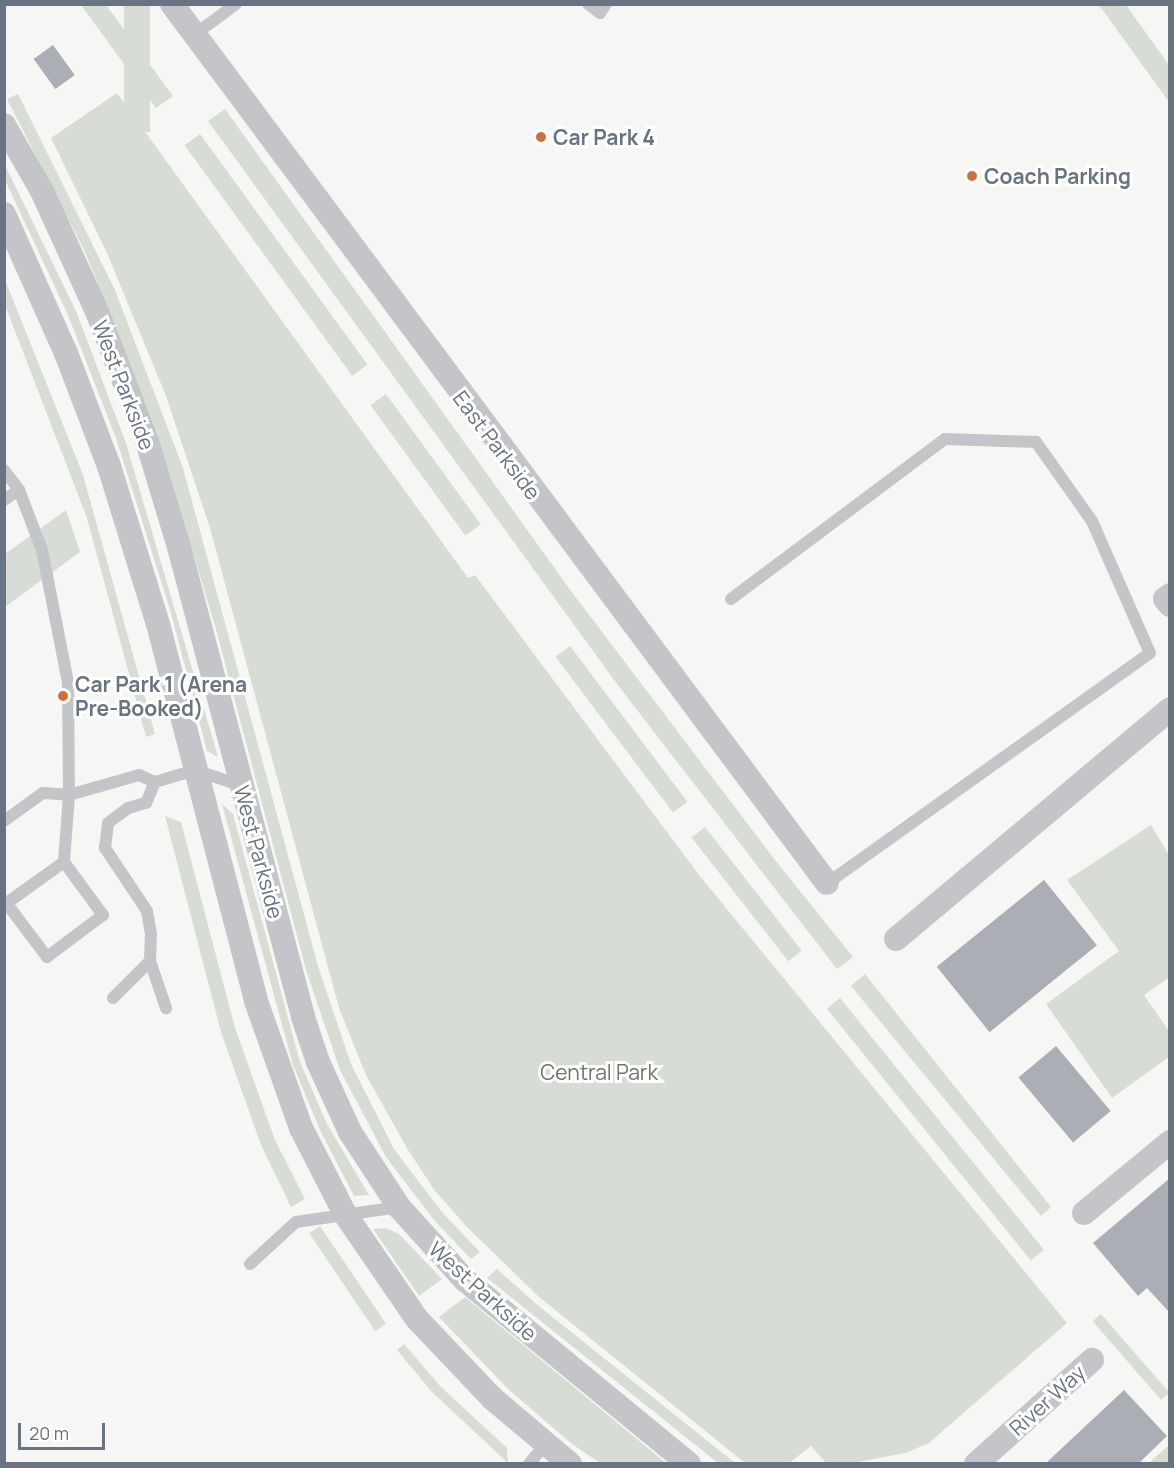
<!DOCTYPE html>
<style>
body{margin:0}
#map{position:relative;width:1174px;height:1468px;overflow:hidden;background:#f6f6f4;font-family:Manrope,sans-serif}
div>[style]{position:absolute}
.green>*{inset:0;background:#d7ddd5;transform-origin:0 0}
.building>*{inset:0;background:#abafb5;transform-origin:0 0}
.lane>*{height:12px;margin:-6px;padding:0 6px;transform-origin:6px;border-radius:6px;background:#c3c5c8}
.street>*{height:24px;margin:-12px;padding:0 12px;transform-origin:12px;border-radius:12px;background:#c3c5c8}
.dots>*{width:16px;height:16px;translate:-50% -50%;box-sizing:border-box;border:3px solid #fff;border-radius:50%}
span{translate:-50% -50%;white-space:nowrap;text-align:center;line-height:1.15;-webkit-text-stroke:6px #fff;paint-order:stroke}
.poi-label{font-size:21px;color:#697381;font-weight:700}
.left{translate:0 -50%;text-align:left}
.street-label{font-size:21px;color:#697381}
.park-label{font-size:21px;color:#687967}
.frame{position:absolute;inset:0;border:6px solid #697381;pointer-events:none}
.scale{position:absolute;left:18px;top:1423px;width:87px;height:27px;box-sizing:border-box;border:3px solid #697381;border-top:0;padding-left:8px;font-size:18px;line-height:21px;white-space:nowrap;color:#697381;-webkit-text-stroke:4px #fff;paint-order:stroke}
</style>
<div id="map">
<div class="green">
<i style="clip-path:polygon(81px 5px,106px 5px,173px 96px,156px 108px)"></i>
<i style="left:124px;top:5px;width:26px;height:127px"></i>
<i style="clip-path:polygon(1099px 5px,1126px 5px,1169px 65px,1169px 102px)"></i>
<i style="clip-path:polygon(117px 93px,468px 578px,475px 575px,699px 875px,1067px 1323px,929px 1443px,905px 1453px,853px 1463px,826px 1463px,811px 1446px,789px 1463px,745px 1463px,539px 1297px,468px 1228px,435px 1191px,408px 1150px,366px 1075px,339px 1008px,210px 528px,166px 396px,107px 253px,51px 138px)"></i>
<i style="clip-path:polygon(18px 94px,115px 290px,183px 468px,318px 966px,351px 1064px,394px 1149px,441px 1211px,480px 1252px,471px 1259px,434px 1220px,386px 1157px,340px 1070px,306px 970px,216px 629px,156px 430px,85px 252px,7px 99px)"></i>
<i style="clip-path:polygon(225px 109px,571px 591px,775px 860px,853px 957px,837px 969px,617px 684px,208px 121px)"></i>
<i style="left:200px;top:134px;width:285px;height:19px;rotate:54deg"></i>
<i style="clip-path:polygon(4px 163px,76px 311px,126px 443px,218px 757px,207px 751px,171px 613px,116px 438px,68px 315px,5px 180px)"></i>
<i style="clip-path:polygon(5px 280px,83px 475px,155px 734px,146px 737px,87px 518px,5px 305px)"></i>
<i style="left:386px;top:394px;width:161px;height:19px;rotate:54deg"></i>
<i style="clip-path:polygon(66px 510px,80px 552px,5px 607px,5px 554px)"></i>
<i style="left:570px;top:646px;width:195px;height:18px;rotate:53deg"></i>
<i style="clip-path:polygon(222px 804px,233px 814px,300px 1062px,327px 1124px,369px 1195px,354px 1196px,320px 1130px,293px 1065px)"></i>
<i style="clip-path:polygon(165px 816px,181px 822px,235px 1028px,275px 1140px,305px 1199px,291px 1207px,261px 1145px,221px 1032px)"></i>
<i style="clip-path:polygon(1151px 825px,1169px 855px,1170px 977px,1144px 995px,1169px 1031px,1169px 1057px,1112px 1098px,1046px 1004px,1119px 951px,1067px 880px)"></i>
<i style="left:705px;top:827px;width:157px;height:17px;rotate:52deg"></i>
<i style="clip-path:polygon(865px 974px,1051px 1207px,1041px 1216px,851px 986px)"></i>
<i style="left:840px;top:998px;width:324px;height:17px;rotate:51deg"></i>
<i style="left:320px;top:1226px;width:118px;height:13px;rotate:56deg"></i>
<i style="clip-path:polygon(386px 1228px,399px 1234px,442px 1279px,419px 1296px,373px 1229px)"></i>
<i style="clip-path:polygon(497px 1269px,535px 1303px,735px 1463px,718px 1463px,487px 1278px)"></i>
<i style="clip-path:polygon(465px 1297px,666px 1463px,600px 1463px,572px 1444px,508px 1389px,439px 1317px)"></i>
<i style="left:1101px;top:1314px;width:104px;height:11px;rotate:49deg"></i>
<i style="clip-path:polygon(404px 1344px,441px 1387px,507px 1448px,508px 1463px,432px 1392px,397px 1350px)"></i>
<i style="clip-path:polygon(1169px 1445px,1169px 1463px,1149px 1463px)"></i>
</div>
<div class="building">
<i style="left:53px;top:45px;width:37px;height:24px;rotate:54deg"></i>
<i style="left:1044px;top:880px;width:84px;height:138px;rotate:51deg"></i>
<i style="left:1056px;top:1046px;width:85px;height:49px;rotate:50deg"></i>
<i style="clip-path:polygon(1170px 1178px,1170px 1313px,1147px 1288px,1138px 1296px,1093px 1243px)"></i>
<i style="clip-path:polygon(1124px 1390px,1167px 1436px,1138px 1464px,1045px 1464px)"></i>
</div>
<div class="lane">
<i style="left:588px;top:4px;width:15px;rotate:37deg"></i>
<i style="left:600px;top:13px;width:11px;rotate:-56deg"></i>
<i style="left:194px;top:35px;width:52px;rotate:-36.4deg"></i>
<i style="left:4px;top:470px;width:25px;rotate:53deg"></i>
<i style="left:19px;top:490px;width:64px;rotate:69deg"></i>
<i style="left:42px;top:550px;width:136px;rotate:78.9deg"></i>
<i style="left:68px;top:683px;width:112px;rotate:89.5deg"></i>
<i style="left:69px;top:795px;width:67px;rotate:94.3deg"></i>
<i style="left:64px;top:862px;width:66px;rotate:53.7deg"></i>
<i style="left:103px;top:915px;width:70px;rotate:143.1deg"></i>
<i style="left:47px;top:957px;width:66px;rotate:-127deg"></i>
<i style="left:4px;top:500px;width:18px;rotate:-34deg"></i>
<i style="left:731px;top:599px;width:267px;rotate:-36.8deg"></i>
<i style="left:945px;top:439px;width:91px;rotate:1.9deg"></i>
<i style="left:1036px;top:442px;width:97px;rotate:54.7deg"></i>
<i style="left:1092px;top:521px;width:144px;rotate:66.3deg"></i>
<i style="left:1150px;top:653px;width:397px;rotate:144.5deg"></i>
<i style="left:4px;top:821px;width:48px;rotate:-35.7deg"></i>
<i style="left:43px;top:793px;width:26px;rotate:4deg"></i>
<i style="left:69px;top:795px;width:73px;rotate:-15.9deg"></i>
<i style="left:139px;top:775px;width:17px;rotate:24deg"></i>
<i style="left:155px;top:782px;width:42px;rotate:-16.7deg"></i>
<i style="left:195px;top:770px;width:50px;rotate:18.8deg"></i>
<i style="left:4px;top:905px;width:74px;rotate:-35.6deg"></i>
<i style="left:150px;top:961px;width:50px;rotate:71.2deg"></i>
<i style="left:113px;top:998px;width:52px;rotate:-45deg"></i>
<i style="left:150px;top:961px;width:27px;rotate:-88deg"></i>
<i style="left:151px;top:934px;width:23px;rotate:-100deg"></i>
<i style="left:147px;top:911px;width:76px;rotate:-123.7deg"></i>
<i style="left:105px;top:848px;width:25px;rotate:-83deg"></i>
<i style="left:108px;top:823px;width:25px;rotate:-37deg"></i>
<i style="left:128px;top:808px;width:19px;rotate:-16deg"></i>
<i style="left:146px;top:803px;width:23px;rotate:-67deg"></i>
<i style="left:250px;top:1264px;width:62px;rotate:-42.4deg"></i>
<i style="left:296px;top:1222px;width:104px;rotate:-8.3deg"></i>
<i style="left:529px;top:1464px;width:27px;rotate:-51deg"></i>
</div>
<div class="street">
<i style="left:172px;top:4px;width:1096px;rotate:53.31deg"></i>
<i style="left:4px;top:125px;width:76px;rotate:60.1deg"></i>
<i style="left:42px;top:191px;width:135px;rotate:65.5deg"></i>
<i style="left:98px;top:314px;width:136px;rotate:68.9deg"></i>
<i style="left:147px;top:441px;width:111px;rotate:73.2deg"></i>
<i style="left:179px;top:547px;width:486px;rotate:75.2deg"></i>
<i style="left:303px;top:1017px;width:47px;rotate:71.6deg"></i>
<i style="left:318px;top:1062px;width:77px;rotate:65.4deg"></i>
<i style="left:350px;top:1132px;width:90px;rotate:56.8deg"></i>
<i style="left:399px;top:1207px;width:98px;rotate:47.9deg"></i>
<i style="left:465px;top:1280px;width:290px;rotate:39.4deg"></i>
<i style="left:4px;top:214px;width:152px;rotate:66deg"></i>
<i style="left:66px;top:353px;width:121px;rotate:69.2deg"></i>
<i style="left:109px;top:466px;width:165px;rotate:72.8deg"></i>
<i style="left:158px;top:624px;width:390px;rotate:75.4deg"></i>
<i style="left:256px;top:1001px;width:135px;rotate:70.5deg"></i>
<i style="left:301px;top:1128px;width:97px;rotate:62.9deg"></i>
<i style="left:345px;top:1214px;width:127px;rotate:55.6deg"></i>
<i style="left:417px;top:1319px;width:109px;rotate:46.5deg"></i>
<i style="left:492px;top:1398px;width:102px;rotate:40.2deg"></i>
<i style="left:1170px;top:595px;width:6px;rotate:141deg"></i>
<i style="left:1165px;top:599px;width:8px;rotate:50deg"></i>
<i style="left:896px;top:939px;width:358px;rotate:-40deg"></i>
<i style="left:1084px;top:1213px;width:112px;rotate:-39.5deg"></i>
<i style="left:976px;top:1464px;width:156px;rotate:-41.9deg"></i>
</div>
<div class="dots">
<i style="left:541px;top:137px;background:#d06f3a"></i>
<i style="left:972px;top:176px;background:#d06f3a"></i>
<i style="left:63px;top:696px;background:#d06f3a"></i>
</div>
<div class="poi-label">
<span class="left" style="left:553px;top:137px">Car Park 4</span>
<span class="left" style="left:984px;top:176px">Coach Parking</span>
<span class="left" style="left:75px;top:696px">Car Park 1 (Arena<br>Pre-Booked)</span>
</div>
<div class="street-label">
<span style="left:124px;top:385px;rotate:69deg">West Parkside</span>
<span style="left:497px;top:445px;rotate:53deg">East Parkside</span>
<span style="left:259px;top:852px;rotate:75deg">West Parkside</span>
<span style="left:483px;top:1291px;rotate:42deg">West Parkside</span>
<span style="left:1047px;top:1400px;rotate:-42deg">River Way</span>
</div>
<div class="park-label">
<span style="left:599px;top:1072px">Central Park</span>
</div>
<div class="frame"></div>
<div class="scale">20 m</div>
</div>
